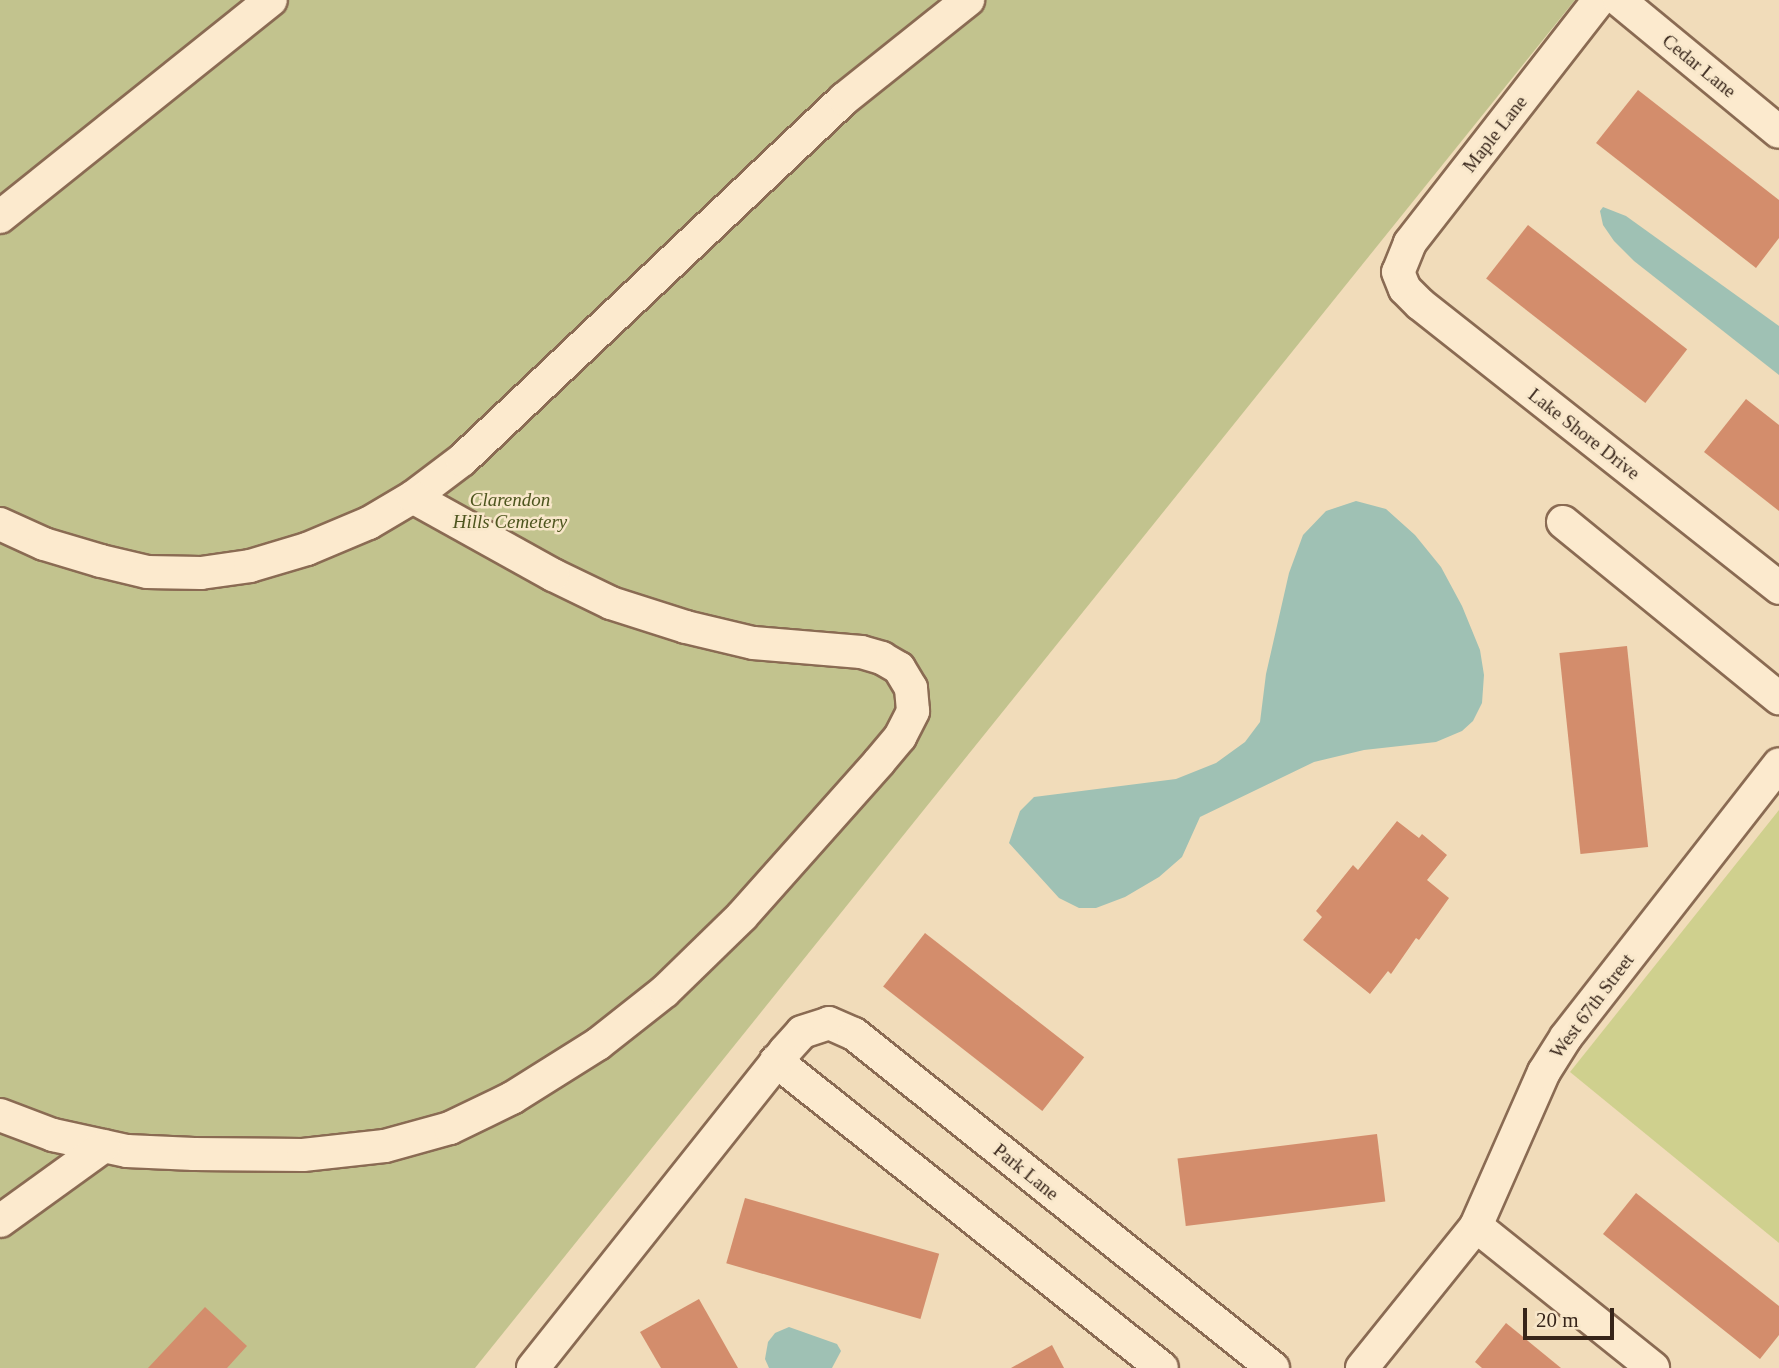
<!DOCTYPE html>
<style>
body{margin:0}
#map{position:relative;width:1779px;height:1368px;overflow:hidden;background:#f1dcba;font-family:Georgia,serif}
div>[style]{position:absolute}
.green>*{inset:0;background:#cfd08e}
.cemetery>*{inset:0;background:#c2c38e}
.water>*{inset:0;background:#9fc1b4}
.building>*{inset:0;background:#d38d6c;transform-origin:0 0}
.roads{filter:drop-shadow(2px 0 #8a6b53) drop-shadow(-2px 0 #8a6b53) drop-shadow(0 2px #8a6b53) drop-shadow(0 -2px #8a6b53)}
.minor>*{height:32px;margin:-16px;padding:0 16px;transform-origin:16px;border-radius:16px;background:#fceace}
span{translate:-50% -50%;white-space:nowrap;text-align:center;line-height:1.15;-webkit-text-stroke:5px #f8e7ca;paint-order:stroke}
.street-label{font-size:19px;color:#37251a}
.park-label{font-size:19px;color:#4d551e;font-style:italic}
.scale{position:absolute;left:1523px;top:1308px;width:91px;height:32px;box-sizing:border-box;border:4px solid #37251a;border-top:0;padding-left:9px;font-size:21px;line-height:24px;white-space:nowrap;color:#37251a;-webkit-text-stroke:5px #f8e7ca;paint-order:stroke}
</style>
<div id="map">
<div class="green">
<i style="clip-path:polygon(1779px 810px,1779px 1243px,1570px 1072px)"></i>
</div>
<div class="cemetery">
<i style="clip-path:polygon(0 0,1575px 0,475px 1368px,0 1368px)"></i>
</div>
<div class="water">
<i style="clip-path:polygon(1603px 207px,1626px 216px,1779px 326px,1779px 375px,1634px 261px,1614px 241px,1603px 225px,1600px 211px)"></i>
<i style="clip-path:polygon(1356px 501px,1386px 509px,1415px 535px,1441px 567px,1462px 606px,1480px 650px,1484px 675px,1482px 703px,1473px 721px,1462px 731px,1436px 742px,1364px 750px,1314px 762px,1200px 817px,1182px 857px,1159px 877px,1125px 897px,1096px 908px,1079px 908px,1059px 898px,1009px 843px,1020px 811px,1034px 797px,1176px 779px,1216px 763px,1245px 742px,1260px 722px,1266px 674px,1289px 573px,1303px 535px,1326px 511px)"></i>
<i style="clip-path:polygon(789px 1327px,837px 1344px,841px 1351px,832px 1368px,769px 1368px,765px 1359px,768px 1342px,775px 1333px)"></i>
</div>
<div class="building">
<i style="clip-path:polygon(1638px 90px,1779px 200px,1779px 238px,1756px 268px,1596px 143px)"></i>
<i style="left:1528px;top:225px;width:202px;height:68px;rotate:38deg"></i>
<i style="clip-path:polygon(1746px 399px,1779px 425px,1779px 511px,1704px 452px)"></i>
<i style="left:1627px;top:646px;width:202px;height:68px;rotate:84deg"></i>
<i style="clip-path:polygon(1397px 821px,1419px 838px,1422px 834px,1447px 855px,1427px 880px,1449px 898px,1419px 940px,1416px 938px,1391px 974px,1388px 971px,1370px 994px,1303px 940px,1322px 917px,1316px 911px,1353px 865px,1358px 870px)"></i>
<i style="left:925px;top:933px;width:202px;height:68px;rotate:38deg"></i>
<i style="left:1377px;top:1134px;width:68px;height:201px;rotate:83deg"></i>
<i style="clip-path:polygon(1636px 1193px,1779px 1306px,1779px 1335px,1760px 1359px,1603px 1234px)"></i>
<i style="left:745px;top:1198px;width:202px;height:68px;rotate:16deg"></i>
<i style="clip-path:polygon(699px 1299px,738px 1368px,661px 1368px,640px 1332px)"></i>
<i style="clip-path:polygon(205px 1307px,247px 1346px,227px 1368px,148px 1368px)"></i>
<i style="clip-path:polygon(1506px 1323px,1561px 1368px,1482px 1368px,1475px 1362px)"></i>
<i style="clip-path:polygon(1052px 1345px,1064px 1368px,1011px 1368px)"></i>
</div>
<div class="roads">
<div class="minor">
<i style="left:1599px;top:0;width:308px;rotate:127.9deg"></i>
<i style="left:1410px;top:243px;width:31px;rotate:112deg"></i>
<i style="left:1398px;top:272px;width:18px;rotate:68deg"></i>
<i style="left:1405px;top:289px;width:21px;rotate:45deg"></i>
<i style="left:1420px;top:304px;width:458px;rotate:38.3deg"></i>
<i style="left:1619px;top:0;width:207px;rotate:39.5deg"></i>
<i style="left:0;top:217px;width:347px;rotate:-38.7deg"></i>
<i style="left:1563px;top:522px;width:279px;rotate:39.2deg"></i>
<i style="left:0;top:524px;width:48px;rotate:24.4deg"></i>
<i style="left:44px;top:544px;width:59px;rotate:16.6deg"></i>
<i style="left:101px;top:561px;width:47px;rotate:13.4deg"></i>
<i style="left:147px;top:572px;width:54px;rotate:1.1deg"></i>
<i style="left:201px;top:573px;width:49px;rotate:-8.1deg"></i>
<i style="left:250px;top:566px;width:59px;rotate:-16.6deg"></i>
<i style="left:307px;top:549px;width:67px;rotate:-22.8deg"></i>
<i style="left:369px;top:523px;width:51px;rotate:-30.6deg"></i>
<i style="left:413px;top:497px;width:61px;rotate:-37.1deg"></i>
<i style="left:462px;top:460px;width:526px;rotate:-43.38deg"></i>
<i style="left:844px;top:99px;width:159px;rotate:-38.6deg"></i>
<i style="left:776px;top:1061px;width:493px;rotate:38.5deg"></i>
<i style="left:0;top:1115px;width:57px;rotate:20.7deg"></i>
<i style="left:53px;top:1135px;width:76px;rotate:12.2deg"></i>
<i style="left:127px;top:1151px;width:67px;rotate:2.6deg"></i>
<i style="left:194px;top:1154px;width:109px;rotate:0.5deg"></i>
<i style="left:303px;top:1155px;width:82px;rotate:-6.3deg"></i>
<i style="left:385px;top:1146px;width:67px;rotate:-15.5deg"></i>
<i style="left:450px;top:1128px;width:69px;rotate:-25.8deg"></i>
<i style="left:512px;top:1098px;width:102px;rotate:-32.1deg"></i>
<i style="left:598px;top:1044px;width:85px;rotate:-38.3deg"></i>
<i style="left:665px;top:991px;width:107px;rotate:-44.2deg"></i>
<i style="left:742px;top:916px;width:206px;rotate:-48.3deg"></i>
<i style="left:879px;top:762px;width:33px;rotate:-50deg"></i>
<i style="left:900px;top:737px;width:29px;rotate:-63deg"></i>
<i style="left:913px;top:711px;width:23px;rotate:-95deg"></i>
<i style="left:911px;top:688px;width:23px;rotate:-121deg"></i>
<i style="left:899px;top:668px;width:20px;rotate:-150deg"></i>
<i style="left:882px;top:658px;width:22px;rotate:-164deg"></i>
<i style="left:861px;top:652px;width:108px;rotate:-175.2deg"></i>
<i style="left:753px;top:643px;width:69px;rotate:-166.6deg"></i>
<i style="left:686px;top:627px;width:79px;rotate:-162.3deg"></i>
<i style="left:611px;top:603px;width:64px;rotate:-154.2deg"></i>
<i style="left:553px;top:575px;width:160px;rotate:-150.9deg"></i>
<i style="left:0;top:1221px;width:128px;rotate:-35.8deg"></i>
<i style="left:1476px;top:1226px;width:227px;rotate:38.7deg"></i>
<i style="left:533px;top:1368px;width:405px;rotate:-51.5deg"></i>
<i style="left:785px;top:1051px;width:25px;rotate:-48deg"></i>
<i style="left:802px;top:1032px;width:28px;rotate:-18deg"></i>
<i style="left:829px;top:1023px;width:27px;rotate:24deg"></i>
<i style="left:854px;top:1034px;width:536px;rotate:38.56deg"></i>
<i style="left:1362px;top:1368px;width:182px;rotate:-51.2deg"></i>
<i style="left:1476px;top:1226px;width:168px;rotate:-66.2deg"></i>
<i style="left:1544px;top:1072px;width:41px;rotate:-57.8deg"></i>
<i style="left:1566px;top:1037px;width:346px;rotate:-52deg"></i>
</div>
</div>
<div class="street-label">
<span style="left:1699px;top:66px;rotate:39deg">Cedar Lane</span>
<span style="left:1495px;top:134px;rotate:-52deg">Maple Lane</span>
<span style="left:1584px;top:434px;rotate:38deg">Lake Shore Drive</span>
<span style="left:1592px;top:1006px;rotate:-53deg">West 67th Street</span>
<span style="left:1026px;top:1172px;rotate:39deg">Park Lane</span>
</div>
<div class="park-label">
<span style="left:510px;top:511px">Clarendon<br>Hills Cemetery</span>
</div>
<div class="scale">20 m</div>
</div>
